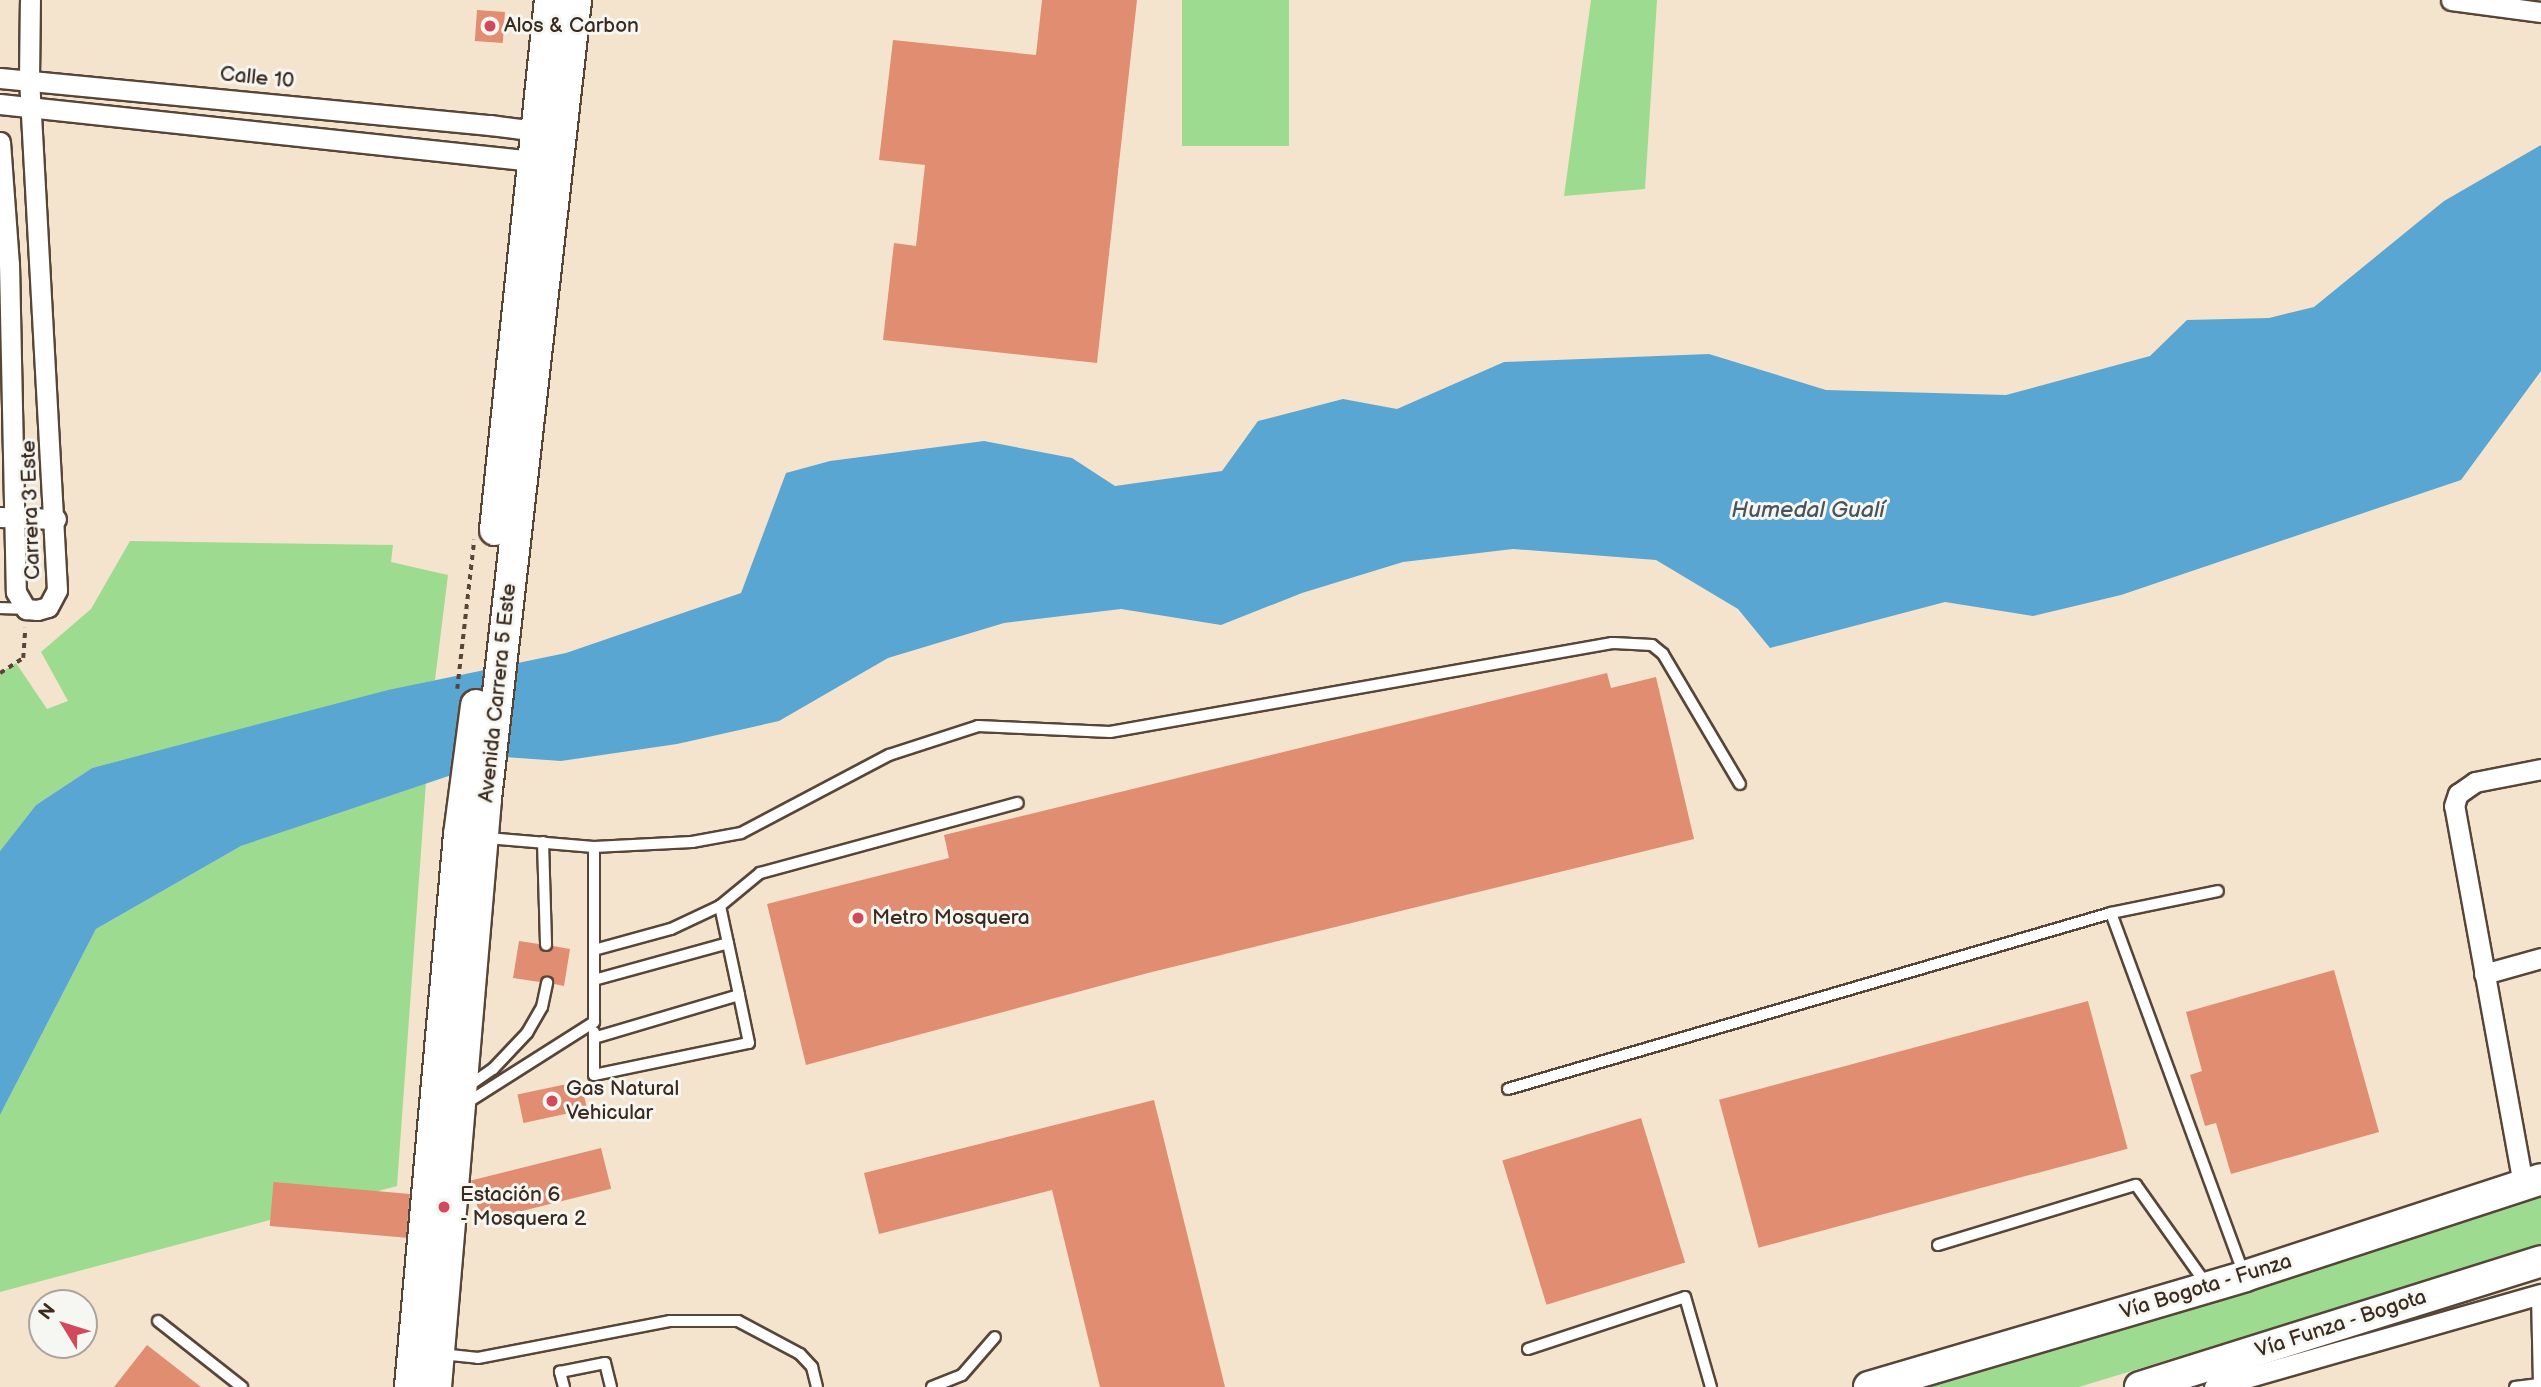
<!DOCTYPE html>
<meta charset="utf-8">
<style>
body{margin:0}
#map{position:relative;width:2541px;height:1387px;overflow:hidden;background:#f4e4cd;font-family:"Balsamiq Sans",sans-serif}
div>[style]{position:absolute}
.green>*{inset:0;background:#9ddb90;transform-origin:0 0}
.water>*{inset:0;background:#5aa6d3}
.building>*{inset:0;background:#e18d72;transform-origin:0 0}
.path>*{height:3.5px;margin-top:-1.75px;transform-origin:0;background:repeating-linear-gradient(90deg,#574638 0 5px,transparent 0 10px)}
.roads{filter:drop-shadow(2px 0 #574638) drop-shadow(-2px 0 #574638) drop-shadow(0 2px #574638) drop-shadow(0 -2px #574638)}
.lane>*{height:10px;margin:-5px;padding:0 5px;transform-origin:5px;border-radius:5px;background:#fff}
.street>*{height:19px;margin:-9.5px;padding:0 9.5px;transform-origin:9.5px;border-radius:9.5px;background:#fff}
.primary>*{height:30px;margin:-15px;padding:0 15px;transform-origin:15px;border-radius:15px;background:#fff}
.dots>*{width:19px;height:19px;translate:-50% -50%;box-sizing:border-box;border:4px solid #f6f6f2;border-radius:50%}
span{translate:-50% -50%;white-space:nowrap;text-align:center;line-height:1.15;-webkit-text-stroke:6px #f6f6f2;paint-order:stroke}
.poi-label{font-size:21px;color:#3b2a1e}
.left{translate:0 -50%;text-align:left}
.street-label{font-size:21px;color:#3b2a1e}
.water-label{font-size:23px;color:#46555d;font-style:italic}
.north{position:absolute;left:28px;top:1289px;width:70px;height:70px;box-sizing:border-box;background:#f6f6f2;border:2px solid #aba49d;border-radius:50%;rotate:308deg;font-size:19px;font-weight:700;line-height:28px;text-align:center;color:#3b2a1e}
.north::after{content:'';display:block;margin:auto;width:24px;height:32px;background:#d1495b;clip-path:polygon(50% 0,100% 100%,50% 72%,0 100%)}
</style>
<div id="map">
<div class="green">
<i style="left:1182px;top:0;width:107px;height:146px"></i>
<i style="clip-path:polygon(1591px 0,1657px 0,1645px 189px,1564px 196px)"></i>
<i style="clip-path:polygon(130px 541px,393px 545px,391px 562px,448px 575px,435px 680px,92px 768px,36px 805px,0 851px,0 673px,16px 663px,47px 709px,68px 701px,41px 652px,91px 609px)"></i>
<i style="clip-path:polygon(426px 782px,397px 1186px,0 1292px,0 1115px,96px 929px,241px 846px)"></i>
<i style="clip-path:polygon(2541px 1193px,2541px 1246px,2079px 1387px,1911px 1387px)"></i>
</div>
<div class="water">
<i style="clip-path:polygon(2541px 145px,2541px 371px,2461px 480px,2121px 595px,2033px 616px,1945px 602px,1770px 648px,1738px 609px,1656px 560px,1513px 549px,1403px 562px,1302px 593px,1221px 625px,1121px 609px,1004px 623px,888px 658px,779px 721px,677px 744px,561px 761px,505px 757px,241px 846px,96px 929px,0 1115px,0 851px,36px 805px,92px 768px,388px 690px,566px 653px,741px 593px,786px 473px,830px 461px,984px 441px,1072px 458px,1115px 486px,1222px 471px,1258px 421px,1343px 399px,1397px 409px,1504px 362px,1709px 354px,1826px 390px,2006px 395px,2150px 356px,2187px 320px,2269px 318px,2314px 307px,2444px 201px)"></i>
</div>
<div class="building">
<i style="clip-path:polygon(1042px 0,1137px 0,1097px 363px,883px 340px,894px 243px,916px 246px,925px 165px,879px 160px,893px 40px,1036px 55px)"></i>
<i style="left:477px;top:10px;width:28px;height:31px;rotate:4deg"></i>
<i style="clip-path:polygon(1607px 673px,1611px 688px,1656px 677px,1694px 839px,1148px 973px,806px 1065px,767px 904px,949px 858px,944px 835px)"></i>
<i style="clip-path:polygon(519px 941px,539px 944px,546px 952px,553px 946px,570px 949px,564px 986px,554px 984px,548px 976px,540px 982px,513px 978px)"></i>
<i style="clip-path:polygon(2334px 970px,2379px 1132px,2231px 1174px,2216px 1123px,2205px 1126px,2190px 1075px,2202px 1071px,2186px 1012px)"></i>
<i style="left:2088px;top:1001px;width:153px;height:382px;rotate:75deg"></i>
<i style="left:581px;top:1081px;width:29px;height:65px;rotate:78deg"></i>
<i style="clip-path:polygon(1154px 1100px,1225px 1387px,1100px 1387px,1052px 1190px,879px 1234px,864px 1173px)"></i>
<i style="left:1641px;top:1118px;width:151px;height:145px;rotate:73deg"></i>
<i style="left:601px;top:1148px;width:42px;height:134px;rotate:76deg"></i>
<i style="left:410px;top:1194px;width:44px;height:137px;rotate:95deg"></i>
<i style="clip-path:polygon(147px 1345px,201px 1387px,114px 1387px)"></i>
</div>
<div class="path">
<i style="left:0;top:673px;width:27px;rotate:-33deg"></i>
<i style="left:23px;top:658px;width:30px;rotate:-86deg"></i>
<i style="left:457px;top:689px;width:150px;rotate:-83.5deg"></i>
</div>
<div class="roads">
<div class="lane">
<i style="left:0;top:608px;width:26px;rotate:2deg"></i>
<i style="left:487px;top:838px;width:107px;rotate:4.8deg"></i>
<i style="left:594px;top:847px;width:98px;rotate:-2.9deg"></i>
<i style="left:692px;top:842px;width:50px;rotate:-10.4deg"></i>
<i style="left:741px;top:833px;width:167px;rotate:-27.8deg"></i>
<i style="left:889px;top:755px;width:94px;rotate:-18deg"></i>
<i style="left:978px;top:726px;width:132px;rotate:2.6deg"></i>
<i style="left:1110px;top:732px;width:510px;rotate:-10.05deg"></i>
<i style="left:1612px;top:643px;width:40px;rotate:2.9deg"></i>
<i style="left:1652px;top:645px;width:14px;rotate:39deg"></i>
<i style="left:1663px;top:654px;width:151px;rotate:59.4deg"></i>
<i style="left:543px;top:842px;width:103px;rotate:88.3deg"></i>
<i style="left:720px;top:906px;width:52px;rotate:-39.5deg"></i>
<i style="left:760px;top:873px;width:267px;rotate:-15.2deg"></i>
<i style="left:2111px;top:913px;width:109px;rotate:-11.6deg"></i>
<i style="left:594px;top:950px;width:80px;rotate:-15.3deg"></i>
<i style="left:671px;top:929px;width:54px;rotate:-25.1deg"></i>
<i style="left:720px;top:906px;width:91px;rotate:77.9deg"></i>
<i style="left:739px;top:995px;width:151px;rotate:163.5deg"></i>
<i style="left:594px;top:980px;width:139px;rotate:-15.4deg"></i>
<i style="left:594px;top:1032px;width:43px;rotate:90deg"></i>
<i style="left:594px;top:1075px;width:158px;rotate:-11.7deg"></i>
<i style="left:749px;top:1043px;width:49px;rotate:-101.8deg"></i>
<i style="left:467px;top:1087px;width:32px;rotate:-35deg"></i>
<i style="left:493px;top:1069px;width:50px;rotate:-46.6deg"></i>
<i style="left:527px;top:1033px;width:30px;rotate:-60deg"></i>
<i style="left:542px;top:1007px;width:25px;rotate:-78deg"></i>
<i style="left:1508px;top:1089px;width:628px;rotate:-16.27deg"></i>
<i style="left:2111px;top:913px;width:385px;rotate:69.8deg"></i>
<i style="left:465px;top:1104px;width:153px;rotate:-32.4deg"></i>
<i style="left:594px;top:1022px;width:175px;rotate:-90deg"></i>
<i style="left:1938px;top:1245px;width:207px;rotate:-16.9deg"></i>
<i style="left:2136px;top:1185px;width:121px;rotate:54.7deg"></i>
<i style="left:158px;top:1321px;width:107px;rotate:38.2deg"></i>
<i style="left:1528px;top:1349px;width:165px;rotate:-18.3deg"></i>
<i style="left:1685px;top:1297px;width:94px;rotate:73.9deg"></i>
<i style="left:441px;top:1354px;width:37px;rotate:6deg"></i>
<i style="left:478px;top:1358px;width:196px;rotate:-10.9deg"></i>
<i style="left:670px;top:1321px;width:68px"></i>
<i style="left:738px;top:1321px;width:70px;rotate:28deg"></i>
<i style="left:800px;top:1354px;width:18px;rotate:47deg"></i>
<i style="left:812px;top:1367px;width:21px;rotate:76deg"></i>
<i style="left:564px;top:1387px;width:16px;rotate:-105deg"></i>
<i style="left:560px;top:1372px;width:46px;rotate:-11.3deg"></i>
<i style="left:605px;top:1363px;width:25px;rotate:76deg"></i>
<i style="left:932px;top:1387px;width:32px;rotate:-22deg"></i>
<i style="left:962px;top:1375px;width:50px;rotate:-49deg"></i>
<i style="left:2515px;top:1387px;width:24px;rotate:-7deg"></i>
<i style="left:2539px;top:1384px;width:89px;rotate:-91.3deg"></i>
</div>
<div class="street">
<i style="left:2451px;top:0;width:91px;rotate:7.6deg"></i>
<i style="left:0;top:78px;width:492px;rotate:5.5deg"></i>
<i style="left:490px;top:125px;width:46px;rotate:7.4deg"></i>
<i style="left:536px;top:131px;width:9px;rotate:32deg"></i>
<i style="left:0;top:104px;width:536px;rotate:6.1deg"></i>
<i style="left:0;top:142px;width:122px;rotate:85.8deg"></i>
<i style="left:9px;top:264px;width:328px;rotate:88.8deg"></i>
<i style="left:16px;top:592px;width:20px;rotate:60deg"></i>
<i style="left:26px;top:609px;width:11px;rotate:5deg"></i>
<i style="left:37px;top:610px;width:11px;rotate:-15deg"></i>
<i style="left:48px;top:607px;width:19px;rotate:-62deg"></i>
<i style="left:57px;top:590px;width:513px;rotate:-93.13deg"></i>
<i style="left:29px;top:78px;width:78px;rotate:-89.3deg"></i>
<i style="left:0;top:517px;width:56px;rotate:2deg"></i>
<i style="left:2484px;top:974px;width:59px;rotate:-15.7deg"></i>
<i style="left:2523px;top:1184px;width:384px;rotate:-100.3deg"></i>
<i style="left:2454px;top:806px;width:13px;rotate:-72deg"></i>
<i style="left:2458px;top:794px;width:21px;rotate:-35deg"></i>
<i style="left:2475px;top:782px;width:67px;rotate:-11.1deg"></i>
<i style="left:2214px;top:1387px;width:340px;rotate:-15.9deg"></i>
</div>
<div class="primary">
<i style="left:495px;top:530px;width:533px;rotate:-84.08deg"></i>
<i style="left:410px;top:1387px;width:554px;rotate:-84.93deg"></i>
<i style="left:459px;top:835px;width:131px;rotate:-82.5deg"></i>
<i style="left:436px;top:1387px;width:590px;rotate:-85.14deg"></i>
<i style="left:486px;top:799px;width:804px;rotate:-83.57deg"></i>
<i style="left:1869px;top:1387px;width:392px;rotate:-16.4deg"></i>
<i style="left:2245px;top:1276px;width:311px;rotate:-18.1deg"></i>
<i style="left:2140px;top:1387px;width:420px;rotate:-17.4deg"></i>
</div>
</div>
<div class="dots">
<i style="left:490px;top:26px;background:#d1495b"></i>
<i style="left:858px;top:918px;background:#d1495b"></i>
<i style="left:552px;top:1101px;background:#d1495b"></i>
<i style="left:444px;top:1207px;background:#d1495b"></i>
</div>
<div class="poi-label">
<span class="left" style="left:504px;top:26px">Alos &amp; Carbon</span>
<span class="left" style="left:872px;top:918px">Metro Mosquera</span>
<span class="left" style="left:566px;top:1101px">Gas Natural<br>Vehicular</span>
<span class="left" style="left:460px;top:1207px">Estación 6<br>- Mosquera 2</span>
</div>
<div class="street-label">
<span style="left:257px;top:78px;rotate:6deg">Calle 10</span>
<span style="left:31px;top:510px;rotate:-92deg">Carrera 3 Este</span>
<span style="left:498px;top:693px;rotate:-84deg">Avenida Carrera 5 Este</span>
<span style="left:2206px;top:1287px;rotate:-17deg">Vía Bogota - Funza</span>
<span style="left:2341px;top:1324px;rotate:-18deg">Vía Funza - Bogota</span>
</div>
<div class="water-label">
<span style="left:1808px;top:510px">Humedal Gualí</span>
</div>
<div class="north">N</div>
</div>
